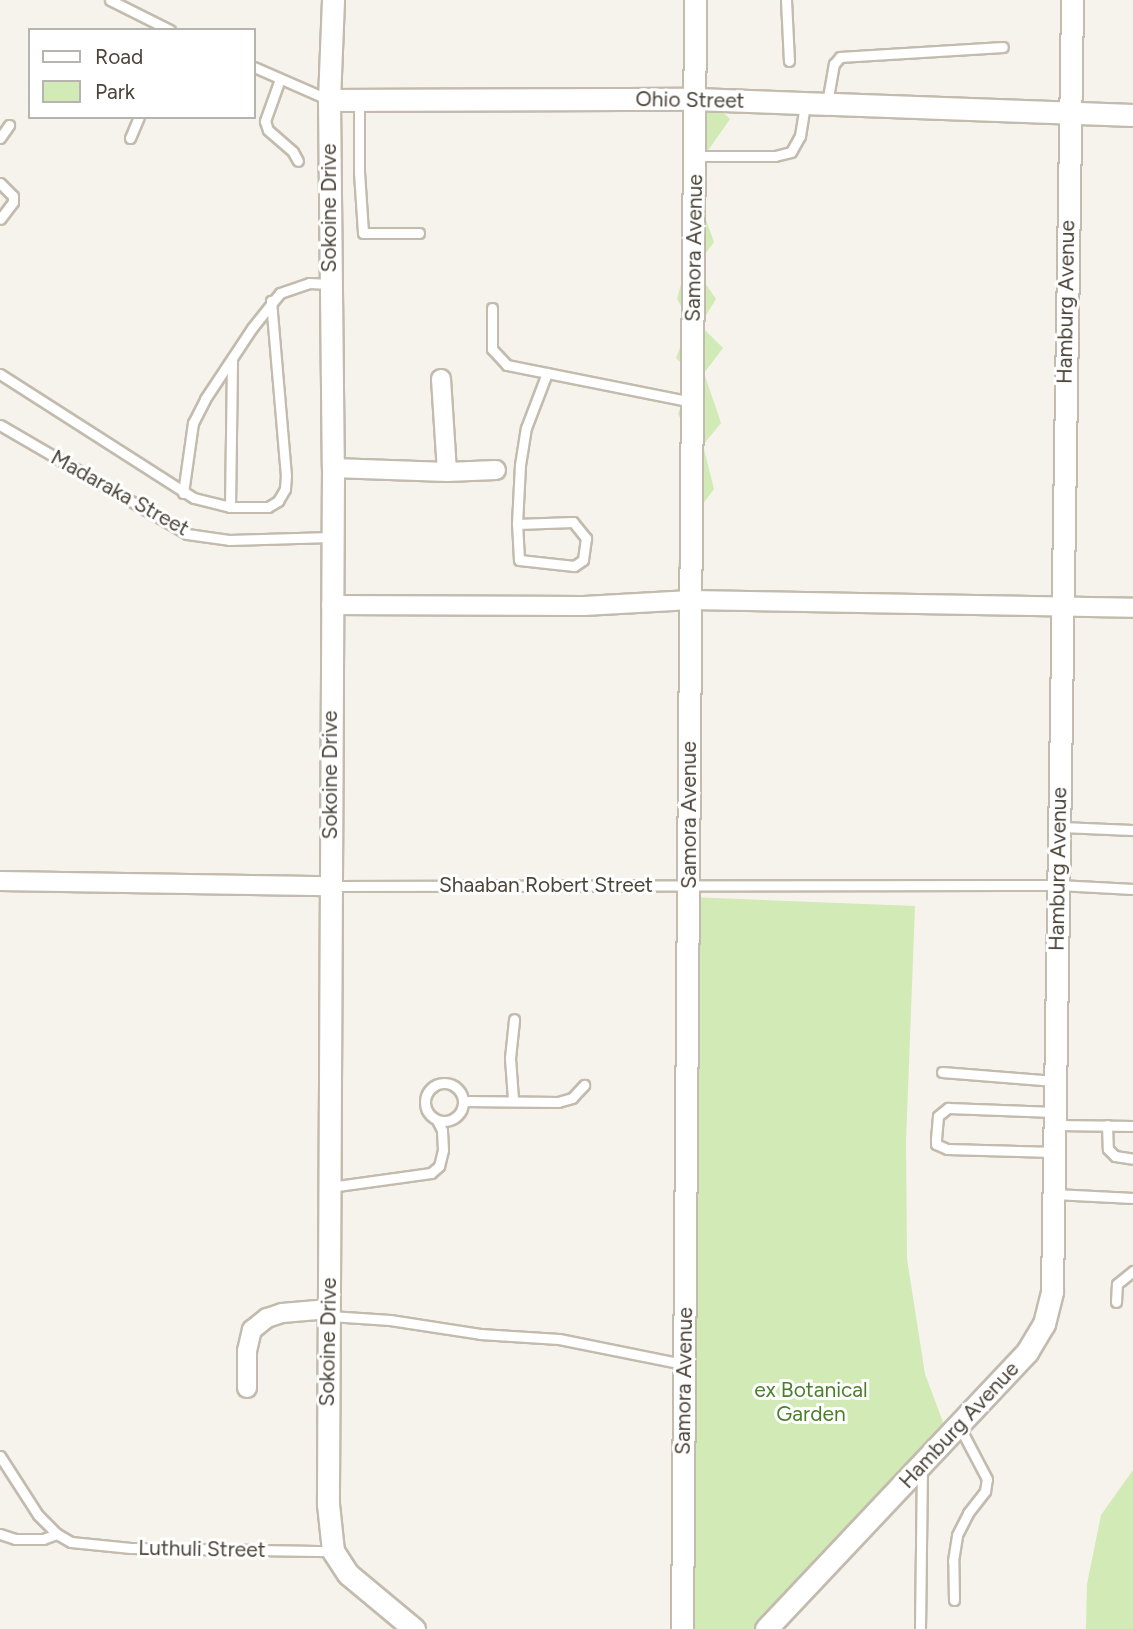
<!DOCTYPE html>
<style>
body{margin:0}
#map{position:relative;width:1133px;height:1629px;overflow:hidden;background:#f6f3ec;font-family:Figtree,sans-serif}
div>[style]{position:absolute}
.green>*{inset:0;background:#d2eab5}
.roads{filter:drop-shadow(2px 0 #c2bbae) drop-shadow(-2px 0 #c2bbae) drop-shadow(0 2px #c2bbae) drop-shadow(0 -2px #c2bbae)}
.service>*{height:9px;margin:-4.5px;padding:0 4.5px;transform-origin:4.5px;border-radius:4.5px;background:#fff}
.service>.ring{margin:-4.5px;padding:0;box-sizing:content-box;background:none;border:9px solid #fff;border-radius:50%}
.minor>*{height:18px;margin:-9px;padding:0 9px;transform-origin:9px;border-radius:9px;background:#fff}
.tertiary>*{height:21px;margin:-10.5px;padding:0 10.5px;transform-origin:10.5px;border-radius:10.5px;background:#fff}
span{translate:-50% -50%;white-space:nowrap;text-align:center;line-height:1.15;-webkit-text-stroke:6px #fff;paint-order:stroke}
.street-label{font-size:21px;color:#4b4439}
.park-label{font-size:21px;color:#4a7f2a}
.legend{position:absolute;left:28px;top:28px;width:228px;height:91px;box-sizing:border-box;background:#fff;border:2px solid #b7b4b0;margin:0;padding:9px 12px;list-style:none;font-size:21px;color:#4b4439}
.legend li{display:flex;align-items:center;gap:14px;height:35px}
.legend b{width:35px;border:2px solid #b7b4b0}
</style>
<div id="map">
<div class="green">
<i style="clip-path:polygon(712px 102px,730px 119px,707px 152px,705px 217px,714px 242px,695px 268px,716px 299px,700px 325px,723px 348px,704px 373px,721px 423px,703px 445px,714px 489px,691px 520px,704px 547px,688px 573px,678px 568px,683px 513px,679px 476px,692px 442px,678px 414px,692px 374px,676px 358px,690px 321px,677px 299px,687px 262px,682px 241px,695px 216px,686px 113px)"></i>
<i style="clip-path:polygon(690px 897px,915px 906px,906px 1142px,907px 1259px,925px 1374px,946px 1430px,759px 1629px,687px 1629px,696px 1372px)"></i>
<i style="clip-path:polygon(1133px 1470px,1133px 1629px,1086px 1629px,1087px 1584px,1101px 1515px)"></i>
</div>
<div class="roads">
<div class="service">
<i style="left:110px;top:0;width:67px;rotate:26.6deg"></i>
<i style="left:786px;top:0;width:61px;rotate:87.2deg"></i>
<i style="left:254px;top:67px;width:82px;rotate:23.7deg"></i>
<i style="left:280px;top:79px;width:45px;rotate:109.7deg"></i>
<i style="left:265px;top:121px;width:9px;rotate:72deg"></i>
<i style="left:268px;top:130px;width:33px;rotate:41deg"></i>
<i style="left:293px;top:152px;width:10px;rotate:61deg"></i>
<i style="left:359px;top:100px;width:72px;rotate:90deg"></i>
<i style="left:359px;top:172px;width:61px;rotate:86.2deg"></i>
<i style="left:363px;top:233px;width:56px"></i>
<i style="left:827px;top:103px;width:40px;rotate:-80deg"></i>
<i style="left:834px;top:64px;width:9px;rotate:-49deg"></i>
<i style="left:840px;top:57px;width:163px;rotate:-3.5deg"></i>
<i style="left:0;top:138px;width:16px;rotate:-55deg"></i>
<i style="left:130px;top:138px;width:23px;rotate:-67deg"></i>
<i style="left:695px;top:156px;width:80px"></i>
<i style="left:775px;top:156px;width:16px;rotate:-14deg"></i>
<i style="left:791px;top:152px;width:18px;rotate:-61deg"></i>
<i style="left:800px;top:136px;width:33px;rotate:-81deg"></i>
<i style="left:0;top:183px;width:18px;rotate:45deg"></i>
<i style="left:13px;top:196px;width:6px;rotate:90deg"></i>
<i style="left:13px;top:202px;width:21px;rotate:127deg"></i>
<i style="left:492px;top:308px;width:41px;rotate:90deg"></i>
<i style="left:492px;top:349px;width:22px;rotate:47deg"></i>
<i style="left:507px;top:365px;width:189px;rotate:11.3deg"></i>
<i style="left:0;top:374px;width:230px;rotate:32.6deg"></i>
<i style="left:194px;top:498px;width:37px;rotate:14deg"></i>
<i style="left:230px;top:507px;width:38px"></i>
<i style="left:268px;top:507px;width:12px;rotate:-31deg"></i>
<i style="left:278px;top:501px;width:14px;rotate:-60deg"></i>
<i style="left:285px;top:489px;width:13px;rotate:-86deg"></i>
<i style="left:286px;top:476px;width:176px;rotate:-94.9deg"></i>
<i style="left:0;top:425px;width:216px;rotate:30.2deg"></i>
<i style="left:187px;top:534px;width:42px;rotate:8.1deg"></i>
<i style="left:229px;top:540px;width:102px;rotate:-1.7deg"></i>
<i style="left:183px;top:493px;width:71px;rotate:-81.9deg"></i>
<i style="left:193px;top:423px;width:27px;rotate:-63deg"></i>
<i style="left:205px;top:399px;width:85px;rotate:-56.5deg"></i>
<i style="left:252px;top:328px;width:45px;rotate:-51.3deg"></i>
<i style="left:280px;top:293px;width:31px;rotate:-19deg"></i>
<i style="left:309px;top:283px;width:21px;rotate:3deg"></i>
<i style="left:230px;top:507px;width:147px;rotate:-89.2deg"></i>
<i style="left:517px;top:524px;width:56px;rotate:-2deg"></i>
<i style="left:573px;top:522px;width:21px;rotate:51deg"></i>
<i style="left:586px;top:538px;width:22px;rotate:98deg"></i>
<i style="left:583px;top:560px;width:11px;rotate:146deg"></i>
<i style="left:574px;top:566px;width:55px;rotate:-173.8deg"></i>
<i style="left:519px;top:560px;width:36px;rotate:-93deg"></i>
<i style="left:517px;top:524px;width:59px;rotate:-87.1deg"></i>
<i style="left:520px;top:465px;width:37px;rotate:-81deg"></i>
<i style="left:526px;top:428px;width:59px;rotate:-69.1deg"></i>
<i style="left:1060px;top:827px;width:73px;rotate:2.4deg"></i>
<i style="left:330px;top:886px;width:728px;rotate:-0.08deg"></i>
<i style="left:1058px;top:885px;width:75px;rotate:3.1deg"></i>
<i style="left:942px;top:1072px;width:113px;rotate:4.6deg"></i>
<i class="ring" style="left:425px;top:1083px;width:29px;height:29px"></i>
<i style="left:513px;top:1099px;width:41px;rotate:-94.2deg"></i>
<i style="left:510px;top:1058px;width:39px;rotate:-84deg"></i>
<i style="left:463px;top:1101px;width:95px;rotate:0.6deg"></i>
<i style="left:558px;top:1102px;width:15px;rotate:-16deg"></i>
<i style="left:572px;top:1098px;width:18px;rotate:-47deg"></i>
<i style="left:1056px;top:1125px;width:77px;rotate:0.7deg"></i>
<i style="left:1107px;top:1125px;width:24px;rotate:88deg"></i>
<i style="left:1108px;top:1149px;width:10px;rotate:45deg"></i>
<i style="left:1115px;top:1156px;width:18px;rotate:9deg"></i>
<i style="left:1054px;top:1152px;width:107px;rotate:-178.4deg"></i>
<i style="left:947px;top:1149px;width:12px;rotate:-156deg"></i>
<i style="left:936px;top:1144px;width:5px;rotate:-90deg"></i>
<i style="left:936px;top:1139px;width:23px;rotate:-85deg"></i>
<i style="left:938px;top:1116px;width:13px;rotate:-39deg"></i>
<i style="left:948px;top:1108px;width:106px;rotate:2.2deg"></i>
<i style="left:330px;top:1187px;width:102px;rotate:-7.9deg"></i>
<i style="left:431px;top:1173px;width:11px;rotate:-41deg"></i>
<i style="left:439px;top:1166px;width:16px;rotate:-76deg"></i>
<i style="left:443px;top:1150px;width:20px;rotate:-93deg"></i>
<i style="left:442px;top:1130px;width:11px;rotate:-117deg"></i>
<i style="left:1054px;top:1194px;width:79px;rotate:2.9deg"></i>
<i style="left:1116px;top:1302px;width:18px;rotate:-87deg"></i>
<i style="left:1117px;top:1284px;width:21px;rotate:-39deg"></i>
<i style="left:330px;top:1316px;width:60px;rotate:3.8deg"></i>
<i style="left:390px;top:1320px;width:91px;rotate:8.8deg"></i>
<i style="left:480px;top:1334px;width:79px;rotate:3.6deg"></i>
<i style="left:559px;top:1339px;width:126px;rotate:11.4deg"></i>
<i style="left:0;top:1456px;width:70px;rotate:57.2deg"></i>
<i style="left:38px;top:1515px;width:27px;rotate:45deg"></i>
<i style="left:57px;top:1534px;width:16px;rotate:30deg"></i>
<i style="left:71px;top:1542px;width:60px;rotate:5.7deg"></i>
<i style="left:131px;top:1548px;width:202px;rotate:0.9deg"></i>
<i style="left:0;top:1534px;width:16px;rotate:18deg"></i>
<i style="left:15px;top:1539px;width:28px"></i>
<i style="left:43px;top:1539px;width:15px;rotate:-20deg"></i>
<i style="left:954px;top:1600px;width:39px;rotate:-91deg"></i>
<i style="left:953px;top:1561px;width:26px;rotate:-81deg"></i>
<i style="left:957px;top:1535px;width:25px;rotate:-63deg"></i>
<i style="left:968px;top:1513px;width:28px;rotate:-52deg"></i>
<i style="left:985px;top:1491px;width:12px;rotate:-81deg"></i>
<i style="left:987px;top:1479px;width:60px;rotate:-117.8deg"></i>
<i style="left:920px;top:1629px;width:159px;rotate:-89.3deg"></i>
</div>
<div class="minor">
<i style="left:441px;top:379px;width:93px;rotate:86.3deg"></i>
<i style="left:333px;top:468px;width:114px;rotate:2deg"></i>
<i style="left:447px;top:472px;width:49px;rotate:-2.3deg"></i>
<i style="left:331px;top:605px;width:253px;rotate:0.2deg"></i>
<i style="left:584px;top:606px;width:107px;rotate:-3.2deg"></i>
<i style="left:691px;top:600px;width:442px;rotate:1deg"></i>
<i style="left:0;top:881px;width:329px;rotate:0.9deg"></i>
<i style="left:247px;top:1388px;width:37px;rotate:-90deg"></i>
<i style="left:247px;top:1351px;width:22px;rotate:-77deg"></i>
<i style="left:252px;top:1330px;width:19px;rotate:-39deg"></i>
<i style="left:267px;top:1318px;width:16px;rotate:-18deg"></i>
<i style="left:282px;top:1313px;width:47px;rotate:-4.9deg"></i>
</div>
<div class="tertiary">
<i style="left:333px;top:0;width:100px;rotate:92.3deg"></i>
<i style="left:329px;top:100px;width:368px;rotate:89.4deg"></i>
<i style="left:333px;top:468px;width:1036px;rotate:90.28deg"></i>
<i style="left:328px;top:1504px;width:47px;rotate:83.9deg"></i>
<i style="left:333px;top:1551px;width:27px;rotate:57deg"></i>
<i style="left:348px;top:1574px;width:86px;rotate:39.8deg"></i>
<i style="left:329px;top:100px;width:367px;rotate:-0.2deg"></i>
<i style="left:696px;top:99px;width:437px;rotate:2.1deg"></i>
<i style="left:682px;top:1629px;width:1629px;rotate:-89.54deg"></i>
<i style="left:766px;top:1629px;width:381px;rotate:-46.7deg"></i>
<i style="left:1027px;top:1352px;width:33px;rotate:-59deg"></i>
<i style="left:1044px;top:1324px;width:34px;rotate:-76deg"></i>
<i style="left:1052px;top:1291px;width:1291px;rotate:-89.11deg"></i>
</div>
</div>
<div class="street-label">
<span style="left:690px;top:100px;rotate:1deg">Ohio Street</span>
<span style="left:329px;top:208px;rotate:-90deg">Sokoine Drive</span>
<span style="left:694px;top:248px;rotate:-89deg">Samora Avenue</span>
<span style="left:1066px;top:302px;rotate:-89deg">Hamburg Avenue</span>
<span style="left:120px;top:493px;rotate:29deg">Madaraka Street</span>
<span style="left:330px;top:775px;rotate:-90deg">Sokoine Drive</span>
<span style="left:689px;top:815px;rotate:-90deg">Samora Avenue</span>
<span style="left:1058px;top:869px;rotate:-89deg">Hamburg Avenue</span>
<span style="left:546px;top:885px">Shaaban Robert Street</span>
<span style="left:328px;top:1342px;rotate:-89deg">Sokoine Drive</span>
<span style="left:684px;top:1381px;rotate:-89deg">Samora Avenue</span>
<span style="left:959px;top:1425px;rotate:-47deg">Hamburg Avenue</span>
<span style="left:202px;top:1549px;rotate:1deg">Luthuli Street</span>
</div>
<div class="park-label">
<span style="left:811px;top:1402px">ex Botanical<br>Garden</span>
</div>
<ul class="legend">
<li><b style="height:9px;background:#fff"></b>Road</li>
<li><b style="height:19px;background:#d2eab5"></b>Park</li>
</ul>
</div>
